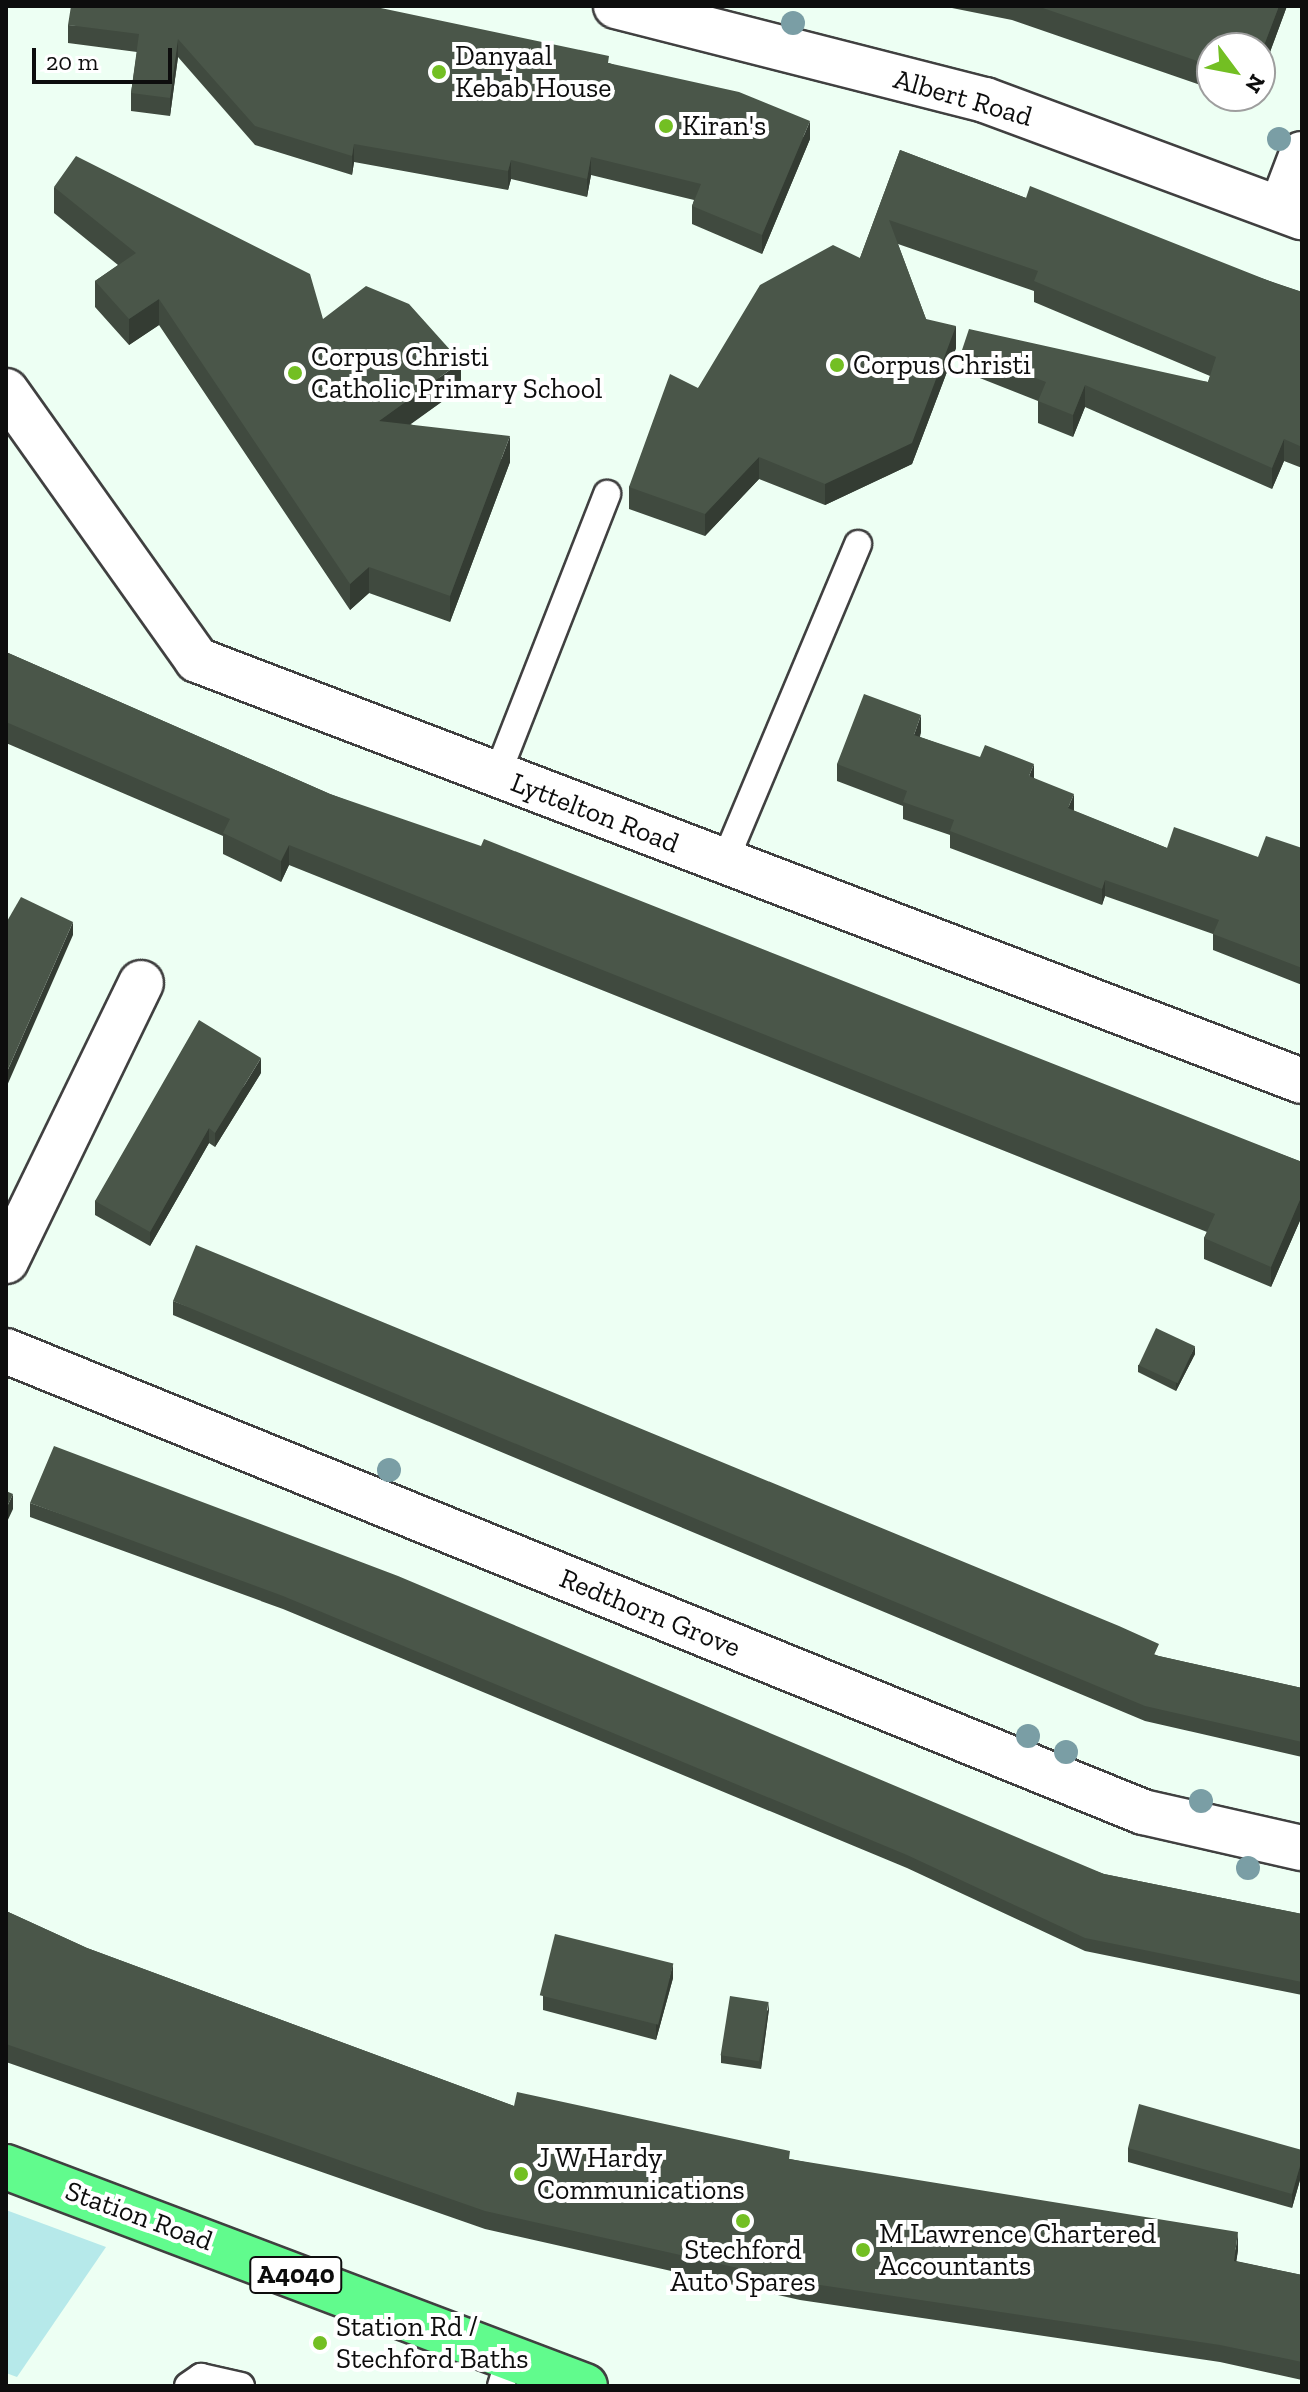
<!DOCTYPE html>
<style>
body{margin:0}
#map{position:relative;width:1308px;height:2392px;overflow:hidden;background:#edfff3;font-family:"Zilla Slab",serif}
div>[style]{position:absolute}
.green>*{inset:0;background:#b6e9ea}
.roads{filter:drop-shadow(2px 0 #404040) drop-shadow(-2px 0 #404040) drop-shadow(0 2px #404040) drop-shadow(0 -2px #404040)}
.lane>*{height:26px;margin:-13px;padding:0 13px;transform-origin:13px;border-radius:13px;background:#fff}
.street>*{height:44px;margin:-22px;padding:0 22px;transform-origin:22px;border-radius:22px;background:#fff}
.primary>*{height:44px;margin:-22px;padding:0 22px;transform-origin:22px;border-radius:22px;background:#61fb8d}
.trees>*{width:24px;height:24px;margin:-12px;border-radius:50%;background:#7a9ea5}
.wall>*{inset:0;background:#404a3f}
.shaded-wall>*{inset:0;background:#343c33}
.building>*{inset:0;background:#4a5649;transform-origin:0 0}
.dots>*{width:22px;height:22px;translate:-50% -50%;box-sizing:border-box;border:4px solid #fff;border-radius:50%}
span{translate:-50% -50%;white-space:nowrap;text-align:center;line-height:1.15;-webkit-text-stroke:8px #fff;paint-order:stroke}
.shield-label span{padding:2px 6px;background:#fff;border:2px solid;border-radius:6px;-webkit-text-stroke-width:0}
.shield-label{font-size:26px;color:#0d0d0d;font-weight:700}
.poi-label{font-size:28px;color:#0d0d0d}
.left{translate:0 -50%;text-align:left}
.street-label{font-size:28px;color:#0d0d0d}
.frame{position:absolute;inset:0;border:8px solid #0d0d0d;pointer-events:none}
.north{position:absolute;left:1196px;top:32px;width:80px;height:80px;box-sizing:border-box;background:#fff;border:2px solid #9e9e9e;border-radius:50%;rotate:122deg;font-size:22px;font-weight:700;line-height:32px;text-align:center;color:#0d0d0d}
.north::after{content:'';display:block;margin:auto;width:28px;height:36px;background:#73bf23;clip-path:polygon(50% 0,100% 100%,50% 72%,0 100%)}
.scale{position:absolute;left:32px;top:48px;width:140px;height:36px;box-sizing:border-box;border:4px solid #0d0d0d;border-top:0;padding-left:10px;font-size:24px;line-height:28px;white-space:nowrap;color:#0d0d0d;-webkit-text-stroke:6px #fff;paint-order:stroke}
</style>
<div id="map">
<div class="green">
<i style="clip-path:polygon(6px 2210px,106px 2247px,17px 2377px,6px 2373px)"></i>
</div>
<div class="roads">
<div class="lane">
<i style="left:497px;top:775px;width:302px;rotate:-68.6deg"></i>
<i style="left:724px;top:863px;width:346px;rotate:-67.2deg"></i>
<i style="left:188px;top:2386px;width:16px;rotate:-35deg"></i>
<i style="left:201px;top:2377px;width:41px;rotate:12.7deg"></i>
<i style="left:501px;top:2386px;width:30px;rotate:-73deg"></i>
</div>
<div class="street">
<i style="left:616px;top:6px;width:381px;rotate:14.3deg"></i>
<i style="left:985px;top:100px;width:338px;rotate:20.3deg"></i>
<i style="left:1281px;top:209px;width:59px;rotate:-69.1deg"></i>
<i style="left:6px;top:391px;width:330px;rotate:54.6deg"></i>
<i style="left:197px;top:660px;width:1182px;rotate:20.86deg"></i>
<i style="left:6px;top:1261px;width:309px;rotate:-64.1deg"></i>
<i style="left:6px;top:1351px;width:1227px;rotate:22.07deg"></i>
<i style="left:1143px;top:1812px;width:163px;rotate:12.8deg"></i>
</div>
<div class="primary">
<i style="left:6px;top:2167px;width:619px;rotate:20.72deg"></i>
</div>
</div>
<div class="trees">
<i style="left:793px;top:23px"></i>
<i style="left:1279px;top:139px"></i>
<i style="left:389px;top:1470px"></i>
<i style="left:1028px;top:1736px"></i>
<i style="left:1066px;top:1752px"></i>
<i style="left:1201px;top:1801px"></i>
<i style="left:1248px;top:1868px"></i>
</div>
<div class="wall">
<i style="clip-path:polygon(942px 6px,1287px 6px,1260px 79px,1212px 48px,1212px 89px,1012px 20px)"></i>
<i style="clip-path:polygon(68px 25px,609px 63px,810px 139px,762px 254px,692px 224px,692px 206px,694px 200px,591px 175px,587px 197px,511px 179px,508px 190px,354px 162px,352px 175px,255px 145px,178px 57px,170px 116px,131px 111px,131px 93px,137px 52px,68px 43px)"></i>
<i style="clip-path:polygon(1233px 96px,1254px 96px,1251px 102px)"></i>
<i style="clip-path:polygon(900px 150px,1026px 198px,1302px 292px,1302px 468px,1284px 461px,1272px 489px,1085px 407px,1073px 437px,1038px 423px,1038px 401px,962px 371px,962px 350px,1208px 382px,1210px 376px,1034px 302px,1034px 291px,898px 244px,926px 319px,956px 348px,912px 464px,825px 505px,759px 479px,705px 536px,629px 509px,629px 487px,698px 388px,860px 258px)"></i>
<i style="clip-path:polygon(54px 187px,461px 388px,410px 424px,510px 462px,450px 622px,369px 593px,350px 610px,159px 325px,129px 345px,95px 307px,95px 281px,118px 265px,54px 213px)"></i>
<i style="clip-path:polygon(6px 652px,330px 794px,1302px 1162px,1302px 1216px,1271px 1287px,1204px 1259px,1204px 1238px,1207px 1232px,289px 865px,281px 882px,223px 854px,223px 836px,6px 743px)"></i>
<i style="clip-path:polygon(921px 732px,920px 737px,1034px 778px,1074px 811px,1167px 848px,1258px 857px,1302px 848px,1302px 985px,1213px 950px,1213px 934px,1105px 896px,1102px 905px,950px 848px,950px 835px,903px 819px,903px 806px,837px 781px,837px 764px)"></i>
<i style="clip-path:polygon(261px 1073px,215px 1147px,209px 1143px,150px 1246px,95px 1215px,95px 1201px)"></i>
<i style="clip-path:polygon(173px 1301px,1159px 1656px,1302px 1688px,1302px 1757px,1145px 1721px,173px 1315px)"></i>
<i style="clip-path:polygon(1195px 1354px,1176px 1391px,1138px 1372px,1138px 1365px)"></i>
<i style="clip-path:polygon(30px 1503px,1104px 1874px,1302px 1914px,1302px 1995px,1085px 1951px,907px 1868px,283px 1609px,30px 1517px)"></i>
<i style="clip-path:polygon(6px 1911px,87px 1948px,514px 2106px,790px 2159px,1238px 2250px,1236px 2261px,1302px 2275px,1302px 2380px,1220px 2362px,800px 2300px,485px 2229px,6px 2062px)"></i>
<i style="clip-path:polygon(673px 1978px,656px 2040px,543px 2010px,543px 1996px)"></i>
<i style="clip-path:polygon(769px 2009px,761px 2069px,721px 2063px,721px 2055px)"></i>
<i style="clip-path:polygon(1128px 2148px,1302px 2150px,1302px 2173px,1292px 2208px,1128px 2162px)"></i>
</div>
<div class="shaded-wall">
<i style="clip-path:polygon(1279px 6px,1287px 6px,1260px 79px,1260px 56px)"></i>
<i style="clip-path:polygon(178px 39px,178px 57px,170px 116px,170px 98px)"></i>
<i style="clip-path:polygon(810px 121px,810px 139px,762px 254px,762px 235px)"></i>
<i style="clip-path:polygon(354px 144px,354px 162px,352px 175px,352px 156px)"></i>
<i style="clip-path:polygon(591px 157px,591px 175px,587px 197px,587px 179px)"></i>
<i style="clip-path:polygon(511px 160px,511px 179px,508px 190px,508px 171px)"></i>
<i style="clip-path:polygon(159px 299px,159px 325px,129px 345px,129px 319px)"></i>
<i style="clip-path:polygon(956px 326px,956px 348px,912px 464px,825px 505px,825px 484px)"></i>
<i style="clip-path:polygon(461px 362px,461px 388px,379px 447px,379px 421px)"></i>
<i style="clip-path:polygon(1085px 385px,1085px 407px,1073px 437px,1073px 415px)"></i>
<i style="clip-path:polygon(510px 436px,510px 462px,450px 622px,450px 596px)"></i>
<i style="clip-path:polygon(1284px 439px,1284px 461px,1272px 489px,1272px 468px)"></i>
<i style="clip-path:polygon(759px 457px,759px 479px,705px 536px,705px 514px)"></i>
<i style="clip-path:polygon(369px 567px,369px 593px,350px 610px,350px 584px)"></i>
<i style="clip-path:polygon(921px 715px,921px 732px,914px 751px,914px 735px)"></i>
<i style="clip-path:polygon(1034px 764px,1034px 780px,1029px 776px)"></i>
<i style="clip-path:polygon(1074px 794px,1074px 810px,1068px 825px,1068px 808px)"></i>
<i style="clip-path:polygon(289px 845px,289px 865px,281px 882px,281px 861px)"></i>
<i style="clip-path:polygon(1105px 880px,1105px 896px,1102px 905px,1102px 889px)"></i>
<i style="clip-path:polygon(73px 922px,73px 935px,6px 1088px,6px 1074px)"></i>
<i style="clip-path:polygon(261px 1058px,261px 1073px,215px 1147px,215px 1133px)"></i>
<i style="clip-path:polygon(209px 1128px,209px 1143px,150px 1246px,150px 1232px)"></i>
<i style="clip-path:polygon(1302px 1195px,1302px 1216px,1271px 1287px,1271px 1267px)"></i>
<i style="clip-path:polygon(1195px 1346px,1195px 1354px,1176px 1391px,1176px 1383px)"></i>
<i style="clip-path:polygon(13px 1494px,13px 1509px,6px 1524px,6px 1509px)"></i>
<i style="clip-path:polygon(673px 1964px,673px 1978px,656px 2040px,656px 2025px)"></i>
<i style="clip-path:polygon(769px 2002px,769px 2009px,761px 2069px,761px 2061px)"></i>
<i style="clip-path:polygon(1302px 2159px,1302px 2173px,1292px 2208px,1292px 2194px)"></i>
<i style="clip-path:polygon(1238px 2232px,1238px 2250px,1234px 2278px,1234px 2261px)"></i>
</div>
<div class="building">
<i style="clip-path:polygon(71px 6px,376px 7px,609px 56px,608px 63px,739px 92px,810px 121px,762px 235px,692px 206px,701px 184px,591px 157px,587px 179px,511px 160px,508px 171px,354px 144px,352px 156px,255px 126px,178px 39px,170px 98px,131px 93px,139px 34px,68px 25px)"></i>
<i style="clip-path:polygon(1037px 6px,1279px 6px,1260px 56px,1260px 48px,1212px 48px,1212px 66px)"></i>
<i style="clip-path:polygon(900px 150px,1026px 198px,1030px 186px,1277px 284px,1302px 292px,1302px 447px,1284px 439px,1272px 468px,1085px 385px,1073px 415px,1038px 401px,1046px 382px,962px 350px,969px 329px,1208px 382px,1216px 357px,1034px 281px,1038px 271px,889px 220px,926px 319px,956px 326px,912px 443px,825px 484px,759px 457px,705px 514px,629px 487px,670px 374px,698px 388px,760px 285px,833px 245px,860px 258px)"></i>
<i style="clip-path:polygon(76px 156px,310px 274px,323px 319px,366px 286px,409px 304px,461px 362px,379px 421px,510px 436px,450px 596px,369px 567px,350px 584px,159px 299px,129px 319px,95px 281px,136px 253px,54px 187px)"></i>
<i style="clip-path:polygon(6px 652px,330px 794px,481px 846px,484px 839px,1302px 1162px,1302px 1195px,1271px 1267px,1204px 1238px,1215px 1214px,289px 845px,281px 861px,223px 833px,230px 819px,6px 722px)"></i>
<i style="clip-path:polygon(864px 694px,921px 715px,914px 735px,980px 757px,985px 745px,1034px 764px,1029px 776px,1074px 794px,1068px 808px,1167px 848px,1174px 827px,1258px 857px,1266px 836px,1302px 848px,1302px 968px,1213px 934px,1219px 920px,1105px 880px,1102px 889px,950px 831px,954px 820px,903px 802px,907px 791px,837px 764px)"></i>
<i style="clip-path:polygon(21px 897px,73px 922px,6px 1074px,6px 923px)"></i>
<i style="clip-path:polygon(199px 1020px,261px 1058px,215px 1133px,209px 1128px,150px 1232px,95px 1201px)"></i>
<i style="clip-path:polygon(196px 1245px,1119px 1626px,1159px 1644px,1154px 1655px,1302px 1688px,1302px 1742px,1145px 1706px,173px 1301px)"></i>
<i style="left:1156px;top:1328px;width:43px;height:41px;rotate:25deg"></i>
<i style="clip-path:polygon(54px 1446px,398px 1576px,1104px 1874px,1302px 1914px,1302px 1982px,1085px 1938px,907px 1855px,283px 1596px,30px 1503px)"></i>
<i style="clip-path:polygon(6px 1491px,13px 1494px,6px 1509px)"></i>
<i style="clip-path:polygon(6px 1911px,87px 1948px,514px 2106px,517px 2092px,790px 2151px,789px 2159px,1238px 2232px,1234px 2261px,1302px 2275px,1302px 2362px,1220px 2345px,800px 2282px,485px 2211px,6px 2044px)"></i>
<i style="left:555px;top:1934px;width:122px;height:63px;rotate:14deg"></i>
<i style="left:730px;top:1996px;width:39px;height:60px;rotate:9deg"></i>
<i style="clip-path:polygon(1139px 2104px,1302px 2150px,1302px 2159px,1292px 2194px,1128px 2148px)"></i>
</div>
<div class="dots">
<i style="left:439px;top:72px;background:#73bf23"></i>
<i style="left:666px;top:126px;background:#73bf23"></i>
<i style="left:837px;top:365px;background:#73bf23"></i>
<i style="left:295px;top:373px;background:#73bf23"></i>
<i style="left:521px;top:2174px;background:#73bf23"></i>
<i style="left:743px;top:2221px;background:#73bf23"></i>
<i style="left:863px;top:2250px;background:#73bf23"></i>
<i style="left:320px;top:2343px;background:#73bf23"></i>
</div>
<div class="shield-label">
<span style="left:296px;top:2275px">A4040</span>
</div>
<div class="poi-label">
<span class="left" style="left:455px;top:72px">Danyaal<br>Kebab House</span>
<span class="left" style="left:682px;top:126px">Kiran's</span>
<span class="left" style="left:311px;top:373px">Corpus Christi<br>Catholic Primary School</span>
<span class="left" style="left:853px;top:365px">Corpus Christi</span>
<span class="left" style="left:537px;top:2174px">J W Hardy<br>Communications</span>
<span class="left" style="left:879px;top:2250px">M Lawrence Chartered<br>Accountants</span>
<span style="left:743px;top:2266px">Stechford<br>Auto Spares</span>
<span class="left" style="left:336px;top:2343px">Station Rd /<br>Stechford Baths</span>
</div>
<div class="street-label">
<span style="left:963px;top:98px;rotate:16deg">Albert Road</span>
<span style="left:595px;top:813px;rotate:21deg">Lyttelton Road</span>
<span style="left:650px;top:1613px;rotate:22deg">Redthorn Grove</span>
<span style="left:139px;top:2216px;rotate:20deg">Station Road</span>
</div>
<div class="frame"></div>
<div class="north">N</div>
<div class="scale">20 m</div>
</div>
